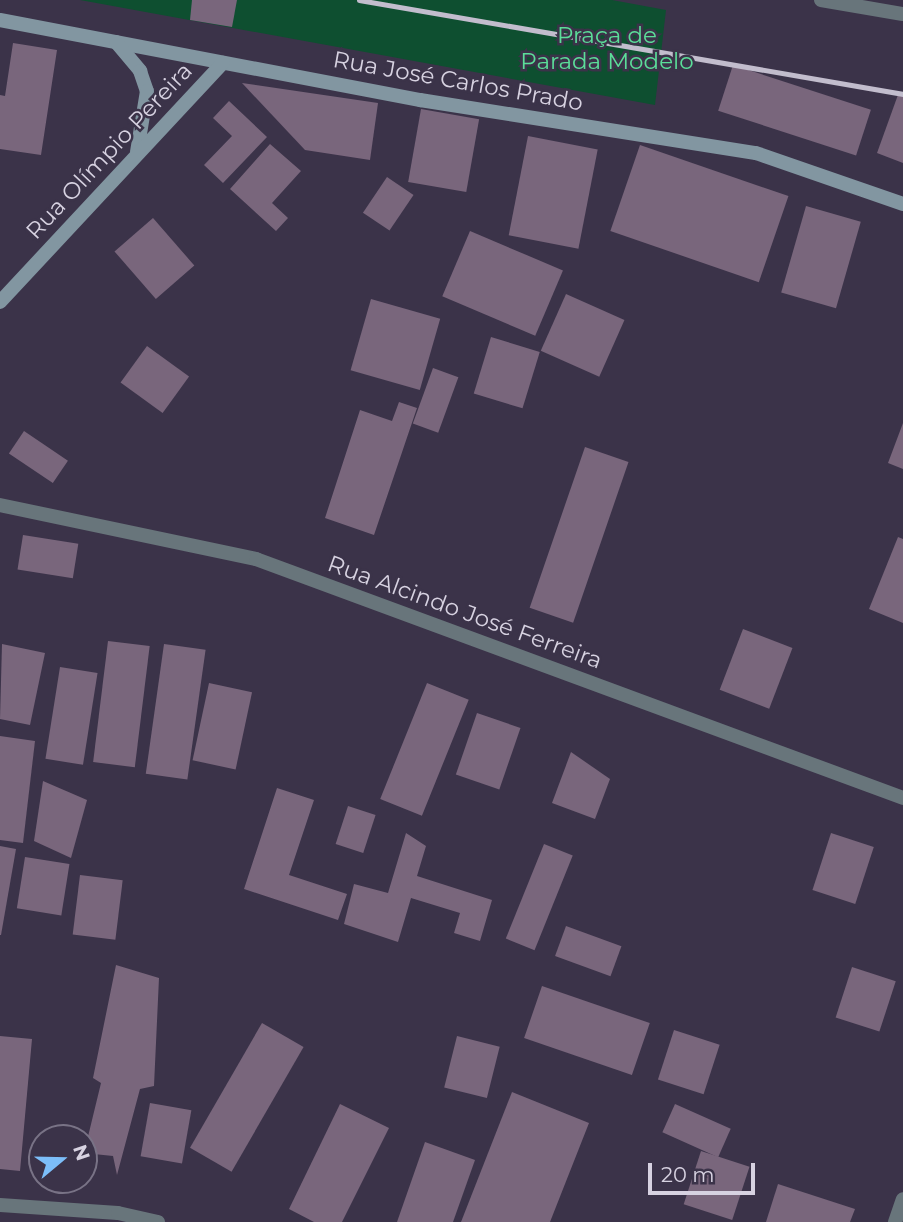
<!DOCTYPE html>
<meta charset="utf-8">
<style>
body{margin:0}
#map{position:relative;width:903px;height:1222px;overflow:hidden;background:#3b3349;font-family:Montserrat,sans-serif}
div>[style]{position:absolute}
.green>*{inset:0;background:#0e4f30}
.building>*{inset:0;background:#79667c;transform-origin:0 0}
.street>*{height:14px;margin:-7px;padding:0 7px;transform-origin:7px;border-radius:7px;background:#68757b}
.secondary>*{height:14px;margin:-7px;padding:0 7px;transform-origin:7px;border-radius:7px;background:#8296a1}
.rail>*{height:5px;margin:-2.5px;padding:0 2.5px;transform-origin:2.5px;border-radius:2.5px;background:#c2bdcd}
span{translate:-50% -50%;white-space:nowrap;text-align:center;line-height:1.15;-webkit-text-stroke:5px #3b3349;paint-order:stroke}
.park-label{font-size:23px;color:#5bde99}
.street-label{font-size:23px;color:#d7d2e1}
.north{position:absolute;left:28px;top:1124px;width:70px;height:70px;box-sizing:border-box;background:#3b3349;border:2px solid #797386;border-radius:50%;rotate:71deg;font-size:19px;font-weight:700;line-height:28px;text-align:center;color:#d7d2e1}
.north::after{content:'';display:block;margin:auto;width:24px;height:32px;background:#7cbef9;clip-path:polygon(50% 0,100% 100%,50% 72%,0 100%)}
.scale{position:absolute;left:648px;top:1163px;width:107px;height:32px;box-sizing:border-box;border:4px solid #d7d2e1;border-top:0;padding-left:9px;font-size:21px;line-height:24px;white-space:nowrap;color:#d7d2e1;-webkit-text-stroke:5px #3b3349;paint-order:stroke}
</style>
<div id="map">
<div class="green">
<i style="clip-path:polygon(80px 0,612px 0,666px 10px,655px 105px)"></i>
</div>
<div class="building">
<i style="clip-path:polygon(192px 0,237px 0,232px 27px,190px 20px)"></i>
<i style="clip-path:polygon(13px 43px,57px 50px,41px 155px,0 149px,0 95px,5px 96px)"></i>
<i style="left:733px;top:65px;width:145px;height:48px;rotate:18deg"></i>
<i style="clip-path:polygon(242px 83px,378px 103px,370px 160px,305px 150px)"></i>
<i style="clip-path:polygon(899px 92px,903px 94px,903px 163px,877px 153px)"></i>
<i style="clip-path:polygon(229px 101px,267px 137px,223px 183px,204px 165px,232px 136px,213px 118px)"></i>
<i style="left:421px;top:109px;width:59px;height:74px;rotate:10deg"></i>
<i style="left:528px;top:136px;width:71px;height:101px;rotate:11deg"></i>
<i style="clip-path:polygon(270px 144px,301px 171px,272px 203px,288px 218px,276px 231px,230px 189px)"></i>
<i style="left:640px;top:145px;width:157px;height:91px;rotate:19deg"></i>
<i style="left:387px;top:177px;width:32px;height:43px;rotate:34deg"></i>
<i style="left:806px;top:206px;width:57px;height:90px;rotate:16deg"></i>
<i style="left:153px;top:218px;width:63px;height:51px;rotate:49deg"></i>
<i style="left:470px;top:231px;width:101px;height:71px;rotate:23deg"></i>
<i style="left:566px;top:294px;width:64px;height:62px;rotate:24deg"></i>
<i style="left:371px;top:299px;width:72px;height:74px;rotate:16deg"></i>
<i style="left:491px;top:337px;width:51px;height:59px;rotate:17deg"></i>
<i style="left:147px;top:346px;width:52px;height:45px;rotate:36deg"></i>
<i style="left:433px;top:368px;width:27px;height:59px;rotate:20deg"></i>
<i style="clip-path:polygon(399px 402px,417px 408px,374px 535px,325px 518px,360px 410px,392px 421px)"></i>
<i style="clip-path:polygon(903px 423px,903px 469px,888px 463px)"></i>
<i style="left:24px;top:431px;width:53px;height:27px;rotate:34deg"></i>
<i style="left:585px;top:447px;width:46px;height:170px;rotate:19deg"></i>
<i style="left:23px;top:535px;width:56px;height:35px;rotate:9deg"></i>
<i style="clip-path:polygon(898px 537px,903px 539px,903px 623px,869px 609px)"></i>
<i style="left:743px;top:629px;width:53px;height:65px;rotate:21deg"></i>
<i style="left:108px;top:641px;width:42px;height:122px;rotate:7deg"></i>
<i style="clip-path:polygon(2px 644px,45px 653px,30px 725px,0 719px)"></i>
<i style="left:164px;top:644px;width:42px;height:131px;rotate:8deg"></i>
<i style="left:60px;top:667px;width:38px;height:93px;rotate:9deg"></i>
<i style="left:209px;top:683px;width:44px;height:79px;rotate:12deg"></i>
<i style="left:427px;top:683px;width:45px;height:125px;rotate:22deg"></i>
<i style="left:477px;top:713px;width:46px;height:65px;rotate:19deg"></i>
<i style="clip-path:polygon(0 736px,35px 741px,23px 843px,0 840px)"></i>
<i style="clip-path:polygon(571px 752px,610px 779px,595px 819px,552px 803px)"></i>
<i style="clip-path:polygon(43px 781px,87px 800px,71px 858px,34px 841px)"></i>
<i style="clip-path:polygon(277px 788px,314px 800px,289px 875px,347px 894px,338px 920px,244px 889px)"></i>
<i style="left:348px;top:806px;width:29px;height:40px;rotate:18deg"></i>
<i style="clip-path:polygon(406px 833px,426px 846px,417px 876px,492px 900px,480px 941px,454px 933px,460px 913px,411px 898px,398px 942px,344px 924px,354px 884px,388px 893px)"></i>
<i style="left:831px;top:833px;width:45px;height:60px;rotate:18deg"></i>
<i style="left:544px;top:844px;width:31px;height:102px;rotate:22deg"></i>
<i style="clip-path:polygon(0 846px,16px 849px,1px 935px,0 935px)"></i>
<i style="left:25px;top:857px;width:45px;height:52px;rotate:9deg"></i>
<i style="left:80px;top:875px;width:43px;height:60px;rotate:7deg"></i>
<i style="left:566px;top:926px;width:59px;height:32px;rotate:20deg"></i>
<i style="clip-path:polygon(116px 965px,159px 978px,154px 1086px,140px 1089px,117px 1175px,113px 1156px,84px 1153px,101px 1083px,93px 1078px)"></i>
<i style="left:852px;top:967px;width:46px;height:53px;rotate:18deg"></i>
<i style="left:542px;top:986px;width:114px;height:55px;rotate:19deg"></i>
<i style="left:262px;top:1023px;width:48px;height:144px;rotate:30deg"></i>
<i style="left:674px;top:1030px;width:48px;height:52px;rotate:18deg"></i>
<i style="clip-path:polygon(0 1036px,32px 1039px,20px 1171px,0 1169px)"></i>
<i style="left:457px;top:1036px;width:44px;height:53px;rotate:14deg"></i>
<i style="clip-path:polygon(512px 1092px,589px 1123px,550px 1222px,461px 1222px)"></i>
<i style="left:150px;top:1103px;width:42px;height:54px;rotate:10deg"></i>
<i style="clip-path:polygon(340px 1104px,389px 1128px,342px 1222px,314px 1222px,289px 1209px)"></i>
<i style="left:675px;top:1104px;width:61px;height:31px;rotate:24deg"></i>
<i style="clip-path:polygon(425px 1142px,475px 1160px,453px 1222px,397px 1222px)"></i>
<i style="left:701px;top:1151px;width:51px;height:56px;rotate:18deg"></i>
<i style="clip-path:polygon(778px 1184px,855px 1209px,850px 1222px,766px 1222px)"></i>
</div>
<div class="street">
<i style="left:821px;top:0;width:83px;rotate:9.7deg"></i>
<i style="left:0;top:505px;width:262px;rotate:11.9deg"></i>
<i style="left:256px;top:559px;width:690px;rotate:20.27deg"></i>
<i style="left:0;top:1205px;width:118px;rotate:3.9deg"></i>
<i style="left:118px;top:1213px;width:41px;rotate:12.7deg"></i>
<i style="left:895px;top:1222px;width:24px;rotate:-71deg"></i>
</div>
<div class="secondary">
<i style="left:0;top:20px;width:428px;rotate:10.8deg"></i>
<i style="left:420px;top:100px;width:340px;rotate:9deg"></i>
<i style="left:756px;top:153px;width:156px;rotate:19.1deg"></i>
<i style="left:116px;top:42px;width:38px;rotate:50deg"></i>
<i style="left:140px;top:71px;width:21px;rotate:71deg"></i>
<i style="left:147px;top:91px;width:62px;rotate:99.3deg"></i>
<i style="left:0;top:302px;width:327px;rotate:-47deg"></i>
</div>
<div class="rail">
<i style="left:359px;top:0;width:552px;rotate:9.8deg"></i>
</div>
<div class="park-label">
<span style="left:607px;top:48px">Praça de<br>Parada Modelo</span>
</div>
<div class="street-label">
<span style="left:458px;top:81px;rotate:10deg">Rua José Carlos Prado</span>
<span style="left:109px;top:151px;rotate:-47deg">Rua Olímpio Pereira</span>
<span style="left:465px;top:612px;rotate:20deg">Rua Alcindo José Ferreira</span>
</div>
<div class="north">N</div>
<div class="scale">20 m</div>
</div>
